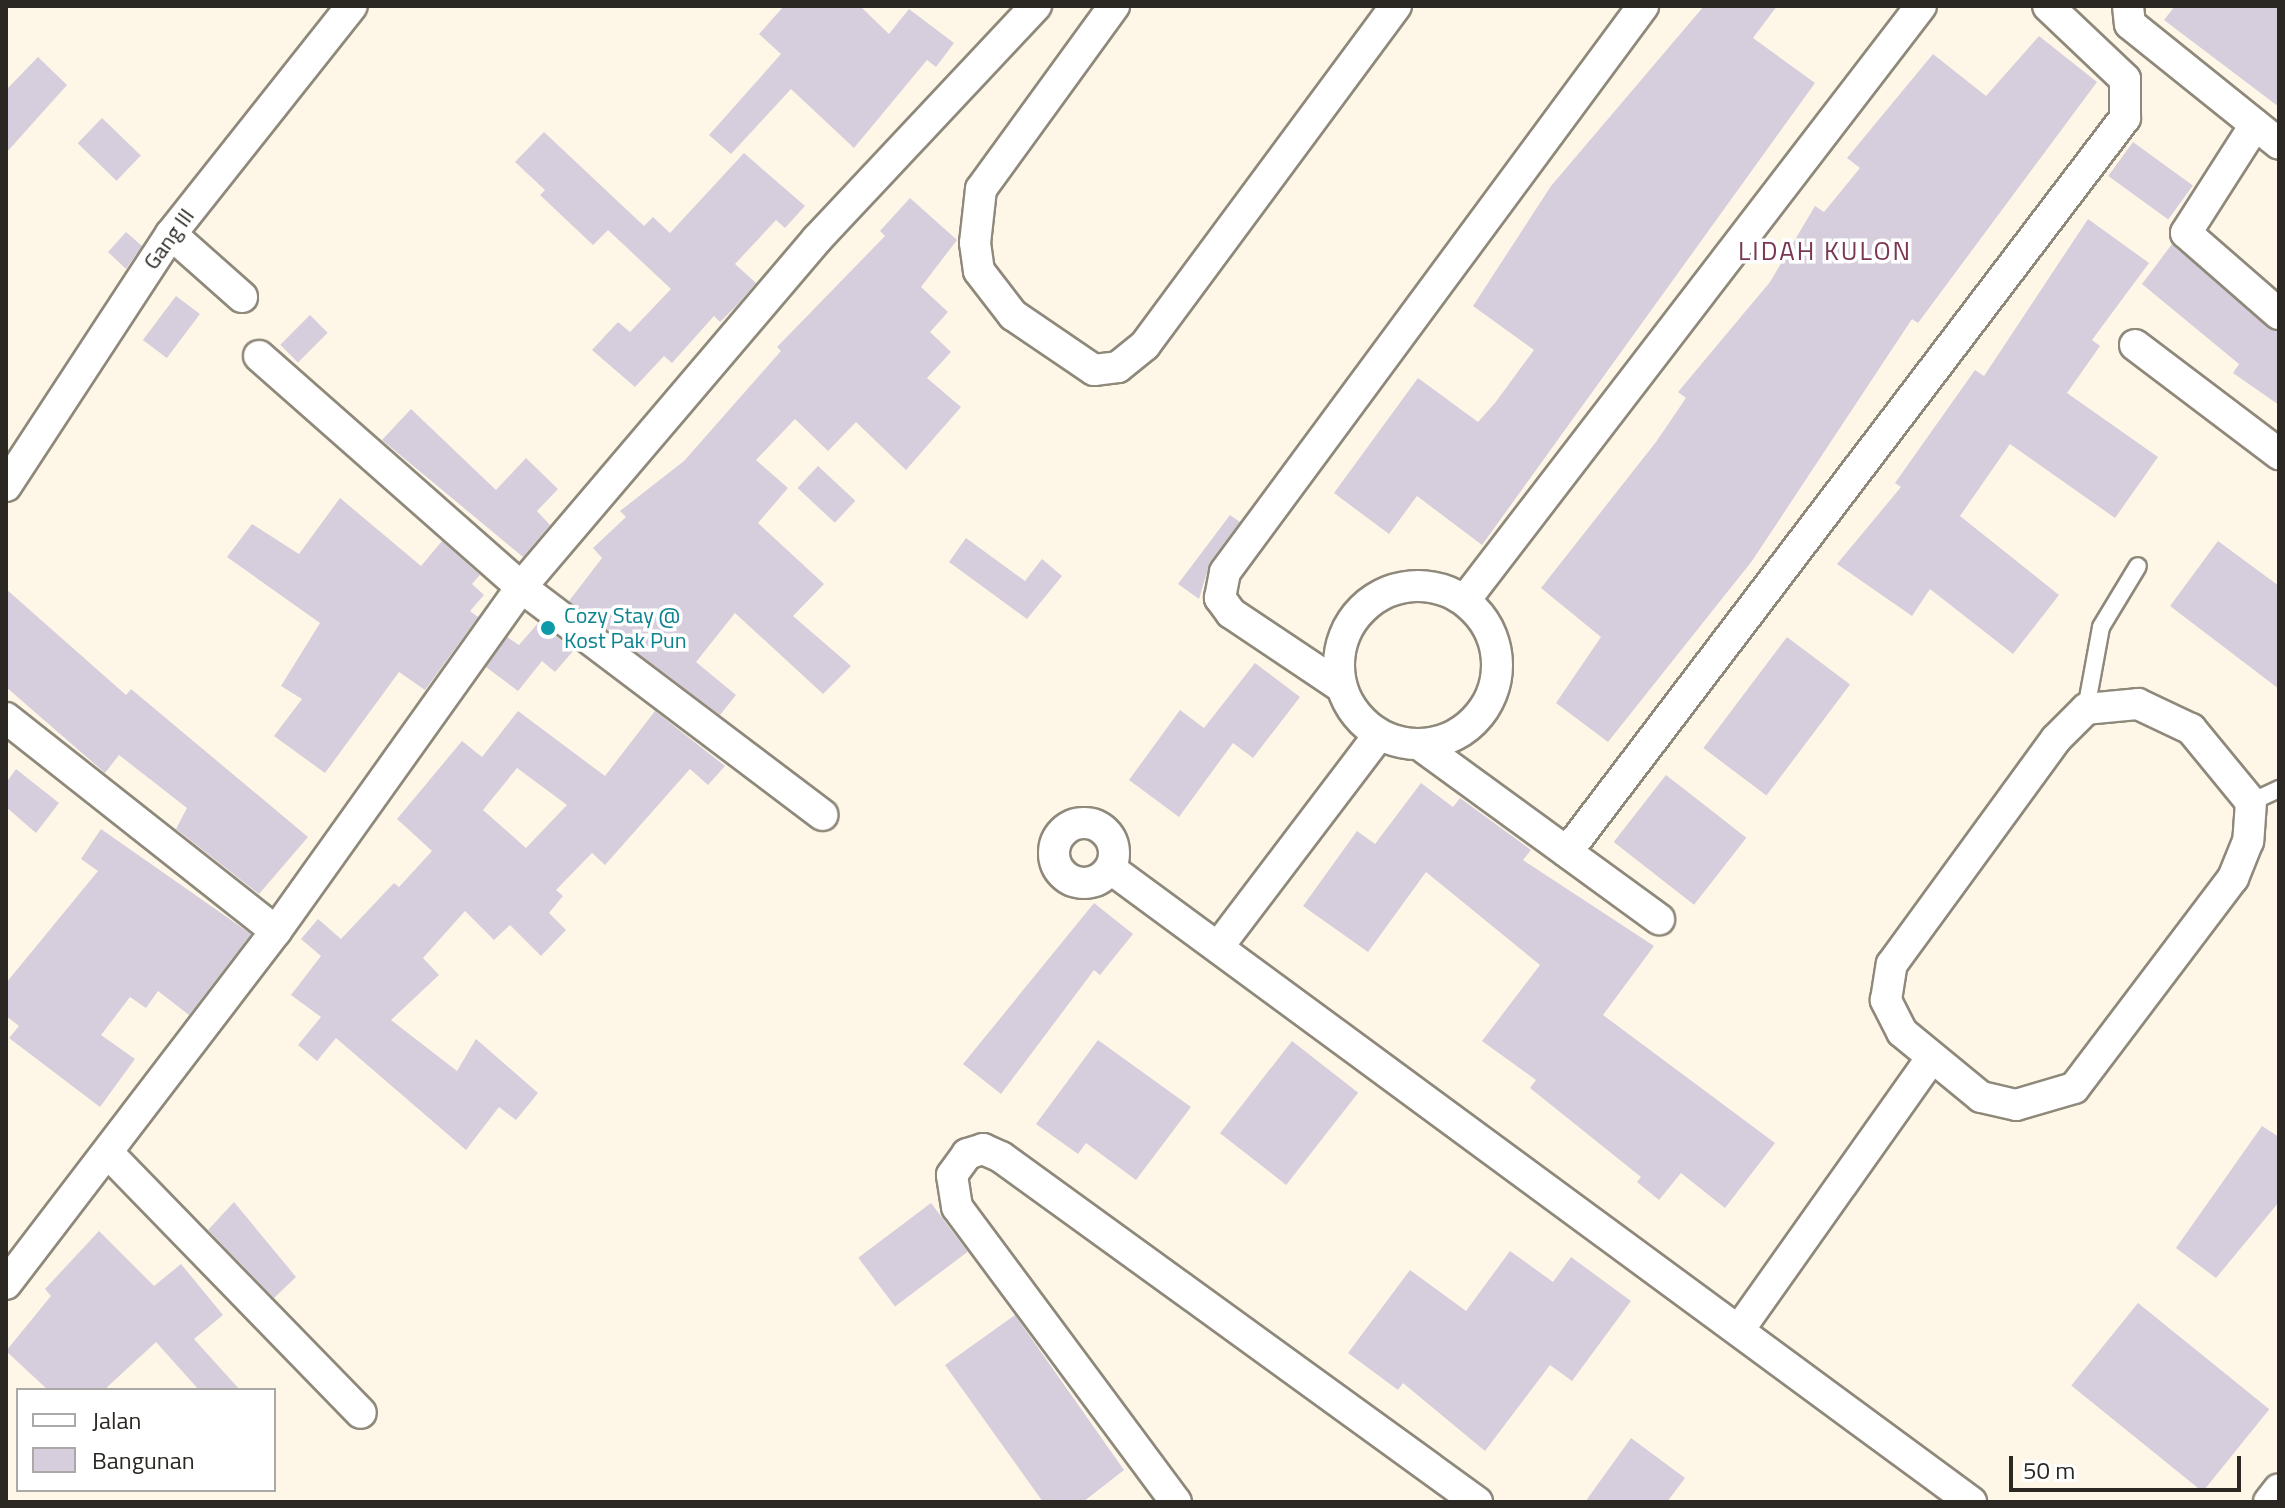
<!DOCTYPE html>
<style>
body{margin:0}
#map{position:relative;width:2285px;height:1508px;overflow:hidden;background:#fef7e8;font-family:"Titillium Web",sans-serif}
div>[style]{position:absolute}
.building>*{inset:0;background:#d6cedc;transform-origin:0 0}
.roads{filter:drop-shadow(2px 0 #8f897b) drop-shadow(-2px 0 #8f897b) drop-shadow(0 2px #8f897b) drop-shadow(0 -2px #8f897b)}
.lane>*{height:16px;margin:-8px;padding:0 8px;transform-origin:8px;border-radius:8px;background:#fff}
.street>*{height:30px;margin:-15px;padding:0 15px;transform-origin:15px;border-radius:15px;background:#fff}
.street>.ring{margin:-15px;padding:0;box-sizing:content-box;background:none;border:30px solid #fff;border-radius:50%}
.dots>*{width:22px;height:22px;translate:-50% -50%;box-sizing:border-box;border:4px solid #fff;border-radius:50%}
span{translate:-50% -50%;white-space:nowrap;text-align:center;line-height:1.15;-webkit-text-stroke:7px #fff;paint-order:stroke}
.street-label{font-size:22px;color:#2b2823}
.culture-label{font-size:22px;color:#0d838f}
.left{translate:0 -50%;text-align:left}
.quarter-label{font-size:26px;color:#7b3651;letter-spacing:2px}
.frame{position:absolute;inset:0;border:8px solid #2b2823;pointer-events:none}
.legend{position:absolute;left:16px;top:1388px;width:260px;height:104px;box-sizing:border-box;background:#fff;border:2px solid #aaa9a7;margin:0;padding:10px 14px;list-style:none;font-size:24px;color:#2b2823}
.legend li{display:flex;align-items:center;gap:16px;height:40px}
.legend b{width:40px;border:2px solid #aaa9a7}
.scale{position:absolute;left:2009px;top:1456px;width:232px;height:36px;box-sizing:border-box;border:4px solid #2b2823;border-top:0;padding-left:10px;font-size:24px;line-height:28px;white-space:nowrap;color:#2b2823;-webkit-text-stroke:6px #fff;paint-order:stroke}
</style>
<div id="map">
<div class="building">
<i style="clip-path:polygon(784px 6px,860px 6px,889px 34px,909px 9px,954px 43px,936px 67px,927px 60px,854px 148px,791px 89px,731px 154px,709px 135px,781px 54px,759px 34px)"></i>
<i style="clip-path:polygon(1704px 6px,1777px 6px,1753px 38px,1815px 83px,1482px 545px,1417px 496px,1389px 534px,1334px 493px,1418px 378px,1478px 422px,1495px 403px,1534px 350px,1473px 306px,1551px 186px)"></i>
<i style="clip-path:polygon(2175px 6px,2279px 6px,2279px 107px,2164px 20px)"></i>
<i style="clip-path:polygon(2039px 36px,2097px 82px,1918px 323px,1912px 319px,1752px 561px,1608px 742px,1556px 703px,1601px 637px,1541px 588px,1656px 442px,1686px 398px,1678px 392px,1770px 282px,1815px 206px,1824px 212px,1860px 168px,1847px 158px,1933px 54px,1986px 96px)"></i>
<i style="clip-path:polygon(38px 57px,67px 85px,6px 153px,6px 90px)"></i>
<i style="left:102px;top:118px;width:54px;height:35px;rotate:44deg"></i>
<i style="clip-path:polygon(544px 132px,644px 226px,653px 217px,670px 233px,744px 153px,805px 206px,785px 228px,776px 220px,735px 264px,756px 283px,737px 305px,720px 322px,714px 316px,672px 363px,664px 356px,635px 387px,592px 350px,618px 322px,630px 332px,671px 289px,608px 230px,593px 245px,540px 195px,545px 190px,515px 162px)"></i>
<i style="left:2133px;top:142px;width:74px;height:42px;rotate:36deg"></i>
<i style="clip-path:polygon(910px 198px,957px 240px,921px 287px,948px 312px,930px 332px,951px 352px,927px 378px,961px 407px,906px 470px,856px 422px,828px 451px,795px 419px,756px 460px,788px 488px,758px 523px,824px 584px,793px 616px,851px 666px,823px 694px,735px 613px,696px 662px,736px 695px,720px 715px,569px 601px,602px 558px,593px 548px,626px 517px,620px 511px,684px 461px,781px 351px,777px 347px,885px 236px,880px 231px)"></i>
<i style="clip-path:polygon(2088px 219px,2149px 263px,2092px 340px,2100px 346px,2067px 393px,2158px 457px,2115px 518px,2010px 444px,1960px 516px,2059px 595px,2013px 654px,1930px 589px,1912px 616px,1837px 564px,1901px 487px,1895px 483px,1975px 370px,1984px 376px)"></i>
<i style="clip-path:polygon(126px 232px,142px 246px,126px 269px,108px 252px)"></i>
<i style="clip-path:polygon(2172px 244px,2279px 332px,2279px 405px,2233px 373px,2239px 364px,2142px 284px)"></i>
<i style="left:176px;top:296px;width:30px;height:55px;rotate:37deg"></i>
<i style="left:310px;top:315px;width:25px;height:42px;rotate:45deg"></i>
<i style="clip-path:polygon(411px 409px,496px 490px,526px 458px,558px 489px,537px 511px,550px 525px,523px 557px,382px 440px)"></i>
<i style="left:818px;top:466px;width:51px;height:30px;rotate:43deg"></i>
<i style="clip-path:polygon(340px 498px,421px 566px,442px 541px,480px 575px,472px 584px,484px 595px,470px 611px,478px 617px,425px 690px,399px 672px,325px 773px,274px 736px,302px 699px,281px 686px,320px 623px,227px 557px,252px 524px,299px 554px)"></i>
<i style="clip-path:polygon(1230px 515px,1240px 522px,1210px 562px,1199px 599px,1178px 584px)"></i>
<i style="clip-path:polygon(966px 538px,1025px 581px,1042px 559px,1062px 576px,1027px 619px,949px 562px)"></i>
<i style="clip-path:polygon(2218px 541px,2279px 586px,2279px 689px,2170px 606px)"></i>
<i style="clip-path:polygon(6px 589px,126px 695px,131px 689px,308px 837px,259px 894px,176px 829px,187px 808px,119px 755px,105px 773px,6px 687px)"></i>
<i style="clip-path:polygon(538px 623px,574px 650px,555px 672px,542px 661px,518px 691px,486px 667px,507px 637px,519px 645px)"></i>
<i style="left:1787px;top:637px;width:79px;height:139px;rotate:37deg"></i>
<i style="clip-path:polygon(1255px 663px,1300px 697px,1253px 758px,1233px 743px,1179px 817px,1129px 780px,1180px 710px,1204px 728px)"></i>
<i style="clip-path:polygon(evenodd,518px 711px,605px 776px,655px 711px,725px 766px,708px 785px,690px 769px,605px 865px,592px 853px,556px 890px,563px 896px,549px 913px,566px 930px,541px 956px,510px 925px,494px 940px,465px 911px,423px 958px,439px 975px,391px 1020px,457px 1071px,476px 1039px,538px 1093px,516px 1120px,499px 1107px,466px 1150px,336px 1038px,317px 1061px,298px 1045px,321px 1017px,291px 995px,321px 956px,301px 939px,318px 919px,341px 939px,394px 883px,399px 887px,432px 851px,397px 819px,462px 741px,482px 757px,518px 711px,517px 768px,567px 805px,526px 848px,483px 810px,517px 768px)"></i>
<i style="clip-path:polygon(16px 769px,59px 803px,36px 833px,6px 807px,6px 783px)"></i>
<i style="left:1666px;top:775px;width:102px;height:85px;rotate:38deg"></i>
<i style="clip-path:polygon(1421px 783px,1453px 807px,1460px 798px,1531px 850px,1523px 860px,1654px 946px,1603px 1015px,1775px 1143px,1725px 1208px,1681px 1173px,1659px 1200px,1637px 1182px,1641px 1177px,1530px 1088px,1536px 1080px,1482px 1041px,1540px 965px,1426px 872px,1368px 952px,1303px 906px,1357px 831px,1375px 844px)"></i>
<i style="clip-path:polygon(101px 829px,251px 934px,189px 1015px,158px 991px,146px 1008px,130px 997px,101px 1035px,135px 1059px,100px 1107px,9px 1038px,19px 1026px,6px 1016px,6px 983px,98px 871px,81px 859px)"></i>
<i style="clip-path:polygon(1094px 903px,1133px 934px,1100px 975px,1094px 970px,1001px 1094px,963px 1064px)"></i>
<i style="clip-path:polygon(1098px 1040px,1191px 1107px,1136px 1180px,1086px 1143px,1078px 1154px,1036px 1124px)"></i>
<i style="left:1292px;top:1041px;width:84px;height:117px;rotate:38deg"></i>
<i style="clip-path:polygon(2262px 1126px,2279px 1137px,2279px 1202px,2216px 1278px,2176px 1248px)"></i>
<i style="clip-path:polygon(234px 1202px,296px 1277px,274px 1298px,208px 1230px)"></i>
<i style="left:931px;top:1203px;width:61px;height:91px;rotate:53deg"></i>
<i style="clip-path:polygon(99px 1231px,154px 1286px,181px 1264px,223px 1315px,194px 1339px,240px 1390px,199px 1390px,156px 1342px,104px 1390px,48px 1390px,6px 1351px,51px 1296px,45px 1289px)"></i>
<i style="clip-path:polygon(1510px 1251px,1553px 1282px,1571px 1257px,1631px 1301px,1572px 1381px,1550px 1365px,1485px 1451px,1403px 1383px,1398px 1390px,1348px 1353px,1410px 1270px,1466px 1311px)"></i>
<i style="left:2138px;top:1303px;width:169px;height:106px;rotate:39deg"></i>
<i style="clip-path:polygon(1015px 1315px,1124px 1470px,1083px 1502px,1043px 1502px,945px 1365px)"></i>
<i style="clip-path:polygon(1631px 1438px,1685px 1478px,1667px 1502px,1585px 1502px)"></i>
</div>
<div class="roads">
<div class="lane">
<i style="left:2086px;top:709px;width:83px;rotate:-79.6deg"></i>
<i style="left:2101px;top:627px;width:71px;rotate:-58.8deg"></i>
<i style="left:2251px;top:802px;width:31px;rotate:-25deg"></i>
</div>
<div class="street">
<i style="left:1114px;top:6px;width:226px;rotate:126deg"></i>
<i style="left:981px;top:189px;width:54px;rotate:96.3deg"></i>
<i style="left:975px;top:243px;width:28px;rotate:82deg"></i>
<i style="left:979px;top:271px;width:56px;rotate:52.3deg"></i>
<i style="left:1013px;top:315px;width:98px;rotate:34.2deg"></i>
<i style="left:1094px;top:370px;width:24px;rotate:-7deg"></i>
<i style="left:1118px;top:367px;width:35px;rotate:-39deg"></i>
<i style="left:1145px;top:345px;width:422px;rotate:-53.5deg"></i>
<i style="left:2128px;top:6px;width:18px;rotate:84deg"></i>
<i style="left:2130px;top:24px;width:191px;rotate:38.8deg"></i>
<i style="left:2255px;top:125px;width:128px;rotate:122.6deg"></i>
<i style="left:2186px;top:233px;width:123px;rotate:41.1deg"></i>
<i style="left:171px;top:234px;width:95px;rotate:41.6deg"></i>
<i style="left:2135px;top:345px;width:181px;rotate:37.1deg"></i>
<i style="left:259px;top:356px;width:349px;rotate:41.4deg"></i>
<i style="left:521px;top:587px;width:378px;rotate:37.1deg"></i>
<i style="left:6px;top:486px;width:301px;rotate:-56.8deg"></i>
<i style="left:171px;top:234px;width:291px;rotate:-51.6deg"></i>
<i class="ring" style="left:1339px;top:586px;width:128px;height:128px"></i>
<i style="left:1465px;top:600px;width:749px;rotate:-52.49deg"></i>
<i style="left:1340px;top:686px;width:131px;rotate:-146.2deg"></i>
<i style="left:1231px;top:613px;width:19px;rotate:-126deg"></i>
<i style="left:1220px;top:598px;width:26px;rotate:-79deg"></i>
<i style="left:1225px;top:572px;width:704px;rotate:-53.55deg"></i>
<i style="left:2138px;top:704px;width:59px;rotate:25.3deg"></i>
<i style="left:2191px;top:729px;width:94px;rotate:50.6deg"></i>
<i style="left:2251px;top:802px;width:39px;rotate:94deg"></i>
<i style="left:2248px;top:841px;width:40px;rotate:112deg"></i>
<i style="left:2233px;top:878px;width:263px;rotate:127.1deg"></i>
<i style="left:2074px;top:1088px;width:60px;rotate:163.7deg"></i>
<i style="left:2016px;top:1105px;width:36px;rotate:-167deg"></i>
<i style="left:1981px;top:1097px;width:102px;rotate:-140.6deg"></i>
<i style="left:1902px;top:1032px;width:36px;rotate:-117deg"></i>
<i style="left:1886px;top:1000px;width:36px;rotate:-81deg"></i>
<i style="left:1892px;top:964px;width:278px;rotate:-53.9deg"></i>
<i style="left:2056px;top:739px;width:42px;rotate:-45deg"></i>
<i style="left:2086px;top:709px;width:52px;rotate:-5.5deg"></i>
<i style="left:6px;top:718px;width:344px;rotate:38.3deg"></i>
<i style="left:1420px;top:745px;width:296px;rotate:36.1deg"></i>
<i class="ring" style="left:1054px;top:823px;width:30px;height:30px"></i>
<i style="left:1567px;top:852px;width:922px;rotate:-52.76deg"></i>
<i style="left:2125px;top:118px;width:39px;rotate:-90deg"></i>
<i style="left:2125px;top:79px;width:106px;rotate:-136.5deg"></i>
<i style="left:1111px;top:869px;width:1068px;rotate:36.35deg"></i>
<i style="left:1218px;top:947px;width:266px;rotate:-52.8deg"></i>
<i style="left:109px;top:1154px;width:361px;rotate:45.8deg"></i>
<i style="left:6px;top:1284px;width:444px;rotate:-52.6deg"></i>
<i style="left:276px;top:931px;width:422px;rotate:-54.5deg"></i>
<i style="left:521px;top:587px;width:457px;rotate:-49.6deg"></i>
<i style="left:817px;top:239px;width:320px;rotate:-46.8deg"></i>
<i style="left:1741px;top:1327px;width:326px;rotate:-54.7deg"></i>
<i style="left:1176px;top:1502px;width:367px;rotate:-126.6deg"></i>
<i style="left:957px;top:1207px;width:32px;rotate:-99deg"></i>
<i style="left:952px;top:1175px;width:26px;rotate:-54deg"></i>
<i style="left:967px;top:1154px;width:17px;rotate:-17deg"></i>
<i style="left:983px;top:1149px;width:20px;rotate:24deg"></i>
<i style="left:1001px;top:1157px;width:588px;rotate:35.93deg"></i>
<i style="left:2269px;top:1502px;width:16px;rotate:-52deg"></i>
</div>
</div>
<div class="dots">
<i style="left:548px;top:628px;background:#0f9aa8"></i>
</div>
<div class="street-label">
<span style="left:169px;top:239px;rotate:-54deg">Gang III</span>
</div>
<div class="culture-label">
<span class="left" style="left:564px;top:628px">Cozy Stay @<br>Kost Pak Pun</span>
</div>
<div class="quarter-label">
<span style="left:1825px;top:251px">LIDAH KULON</span>
</div>
<div class="frame"></div>
<ul class="legend">
<li><b style="height:10px;background:#fff"></b>Jalan</li>
<li><b style="height:22px;background:#d6cedc"></b>Bangunan</li>
</ul>
<div class="scale">50 m</div>
</div>
